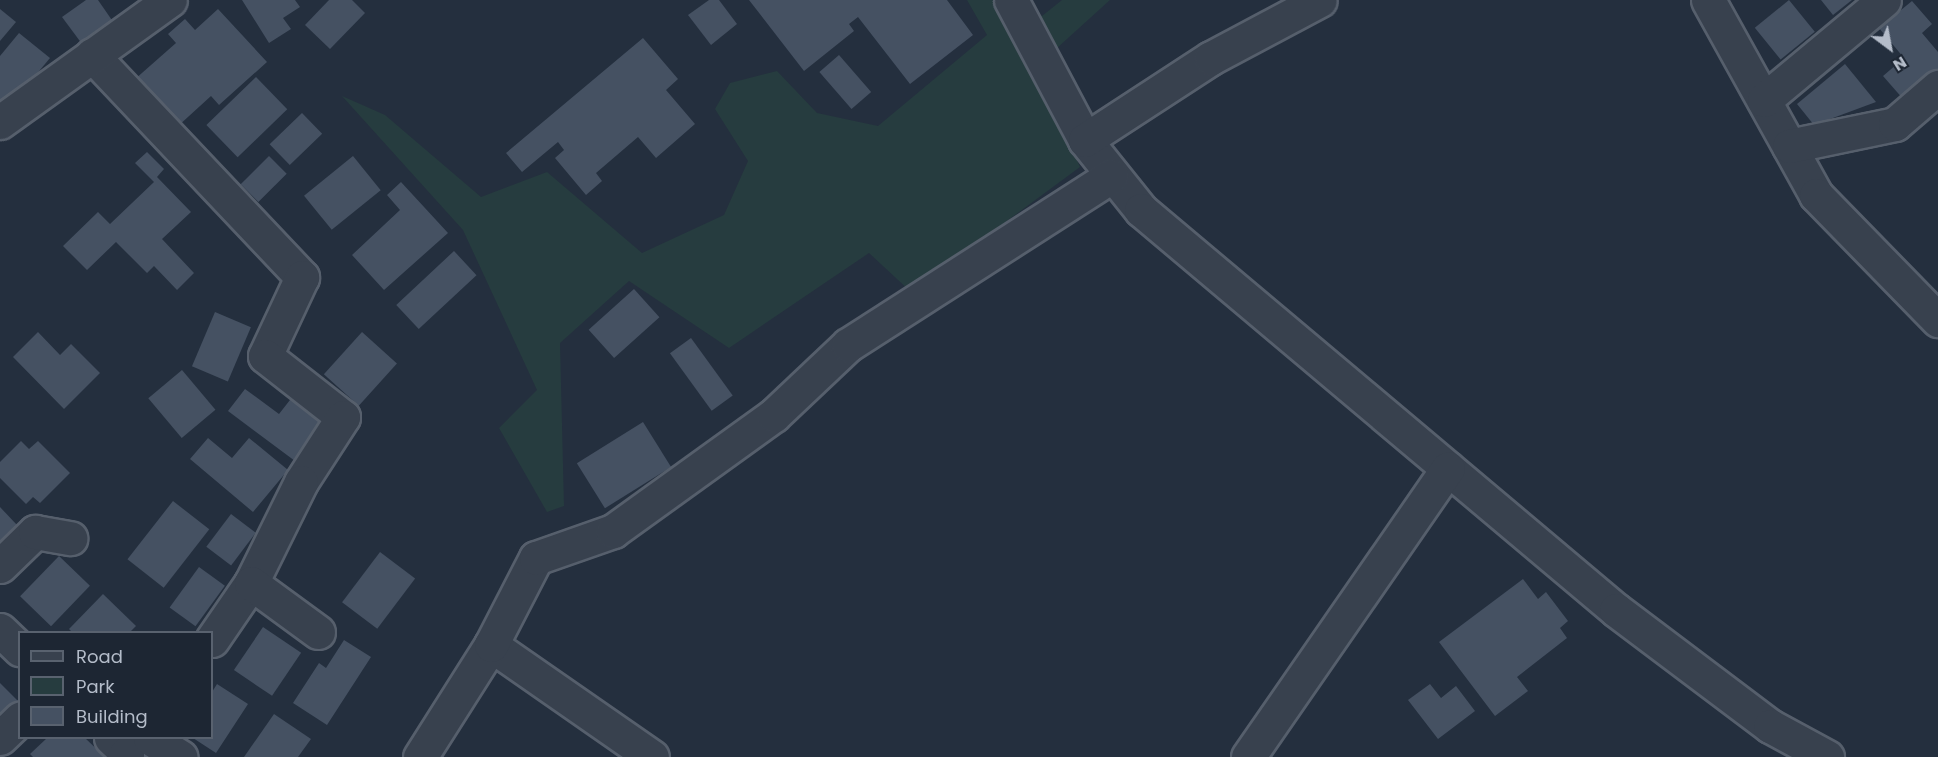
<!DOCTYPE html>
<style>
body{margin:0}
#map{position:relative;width:1938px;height:757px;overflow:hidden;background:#242f3e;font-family:Poppins,sans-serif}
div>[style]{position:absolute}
.green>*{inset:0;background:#263c3f}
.building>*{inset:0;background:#455162;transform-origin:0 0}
.roads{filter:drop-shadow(2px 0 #565f6c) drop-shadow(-2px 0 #565f6c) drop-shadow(0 2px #565f6c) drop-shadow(0 -2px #565f6c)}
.minor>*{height:33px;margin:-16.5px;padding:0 16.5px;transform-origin:16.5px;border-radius:16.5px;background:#38414e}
span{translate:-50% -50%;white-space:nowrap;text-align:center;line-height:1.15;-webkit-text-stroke:4.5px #1d2633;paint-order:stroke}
.legend{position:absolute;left:18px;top:631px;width:195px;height:108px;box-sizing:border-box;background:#1d2633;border:2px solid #59626f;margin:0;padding:8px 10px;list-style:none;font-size:18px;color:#b4bcc9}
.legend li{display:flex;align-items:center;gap:12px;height:30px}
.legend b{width:30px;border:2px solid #59626f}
.north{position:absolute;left:1860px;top:18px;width:60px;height:60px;-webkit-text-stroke:4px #1d2633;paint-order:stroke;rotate:148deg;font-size:16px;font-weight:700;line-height:24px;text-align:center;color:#b4bcc9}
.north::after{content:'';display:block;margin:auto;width:21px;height:27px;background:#b4bcc9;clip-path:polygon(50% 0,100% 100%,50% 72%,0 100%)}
</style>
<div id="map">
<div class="green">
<i style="clip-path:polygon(967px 0,1020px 0,1042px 16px,1062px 0,1110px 0,1035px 68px,1080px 167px,911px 292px,869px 253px,729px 348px,629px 281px,560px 343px,564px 506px,547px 512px,499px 428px,537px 390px,463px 230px,342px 96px,385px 115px,481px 197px,547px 172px,642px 253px,724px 215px,748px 161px,715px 109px,730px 83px,777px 71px,817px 113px,878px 126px,987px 35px)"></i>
</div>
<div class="building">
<i style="clip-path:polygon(86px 0,98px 0,116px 26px,85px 48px,62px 17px)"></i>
<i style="clip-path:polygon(242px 0,295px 0,300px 7px,283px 18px,291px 29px,269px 43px)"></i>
<i style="clip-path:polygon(329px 0,352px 0,365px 13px,330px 49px,305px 25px)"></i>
<i style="clip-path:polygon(709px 0,719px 0,737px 24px,711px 45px,688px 15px)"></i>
<i style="clip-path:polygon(749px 0,947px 0,973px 35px,910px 84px,858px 17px,849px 24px,854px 31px,804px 71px)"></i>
<i style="left:1789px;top:0;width:41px;height:44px;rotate:51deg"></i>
<i style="clip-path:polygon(1821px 0,1852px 0,1833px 15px)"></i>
<i style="clip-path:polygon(1912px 1px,1932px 24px,1922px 33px,1938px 52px,1938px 70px,1904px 100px,1883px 76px,1904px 58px,1879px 28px)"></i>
<i style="clip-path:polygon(0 9px,16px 22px,0 41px)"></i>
<i style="clip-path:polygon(218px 9px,267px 62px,219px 105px,211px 96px,177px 127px,134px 80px,176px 43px,168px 34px,185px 19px,195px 30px)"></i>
<i style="clip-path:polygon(19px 33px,50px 58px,0 118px,0 56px)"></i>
<i style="clip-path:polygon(643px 38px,678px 79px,666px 90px,695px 124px,656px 158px,638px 137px,596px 173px,602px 181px,586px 195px,555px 158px,564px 150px,558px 142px,522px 172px,506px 153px)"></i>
<i style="left:839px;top:55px;width:49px;height:26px;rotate:49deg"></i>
<i style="clip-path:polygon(1845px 64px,1876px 102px,1814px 125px,1797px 104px)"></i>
<i style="left:256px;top:77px;width:45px;height:69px;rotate:46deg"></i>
<i style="left:302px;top:113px;width:29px;height:45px;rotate:46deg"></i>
<i style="clip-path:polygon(147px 152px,164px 169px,157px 177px,191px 212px,162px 239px,194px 273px,177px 290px,154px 266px,147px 273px,116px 242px,87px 270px,63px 246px,98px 212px,110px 224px,154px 182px,135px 163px)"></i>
<i style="left:269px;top:156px;width:25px;height:40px;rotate:45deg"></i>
<i style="left:353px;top:156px;width:44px;height:63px;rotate:51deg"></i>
<i style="clip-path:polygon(401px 182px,448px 233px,384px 290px,352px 255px,400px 210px,387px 195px)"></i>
<i style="left:454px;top:251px;width:33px;height:79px;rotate:47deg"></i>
<i style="left:634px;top:289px;width:38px;height:61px;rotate:48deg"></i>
<i style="left:215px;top:312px;width:39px;height:59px;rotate:23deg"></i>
<i style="clip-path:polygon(38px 332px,60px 355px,71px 344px,100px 373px,64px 409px,13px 357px)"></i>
<i style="left:362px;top:332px;width:47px;height:57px;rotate:42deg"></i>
<i style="left:691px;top:338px;width:71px;height:26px;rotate:54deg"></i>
<i style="left:182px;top:370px;width:52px;height:44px;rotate:50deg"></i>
<i style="clip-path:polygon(245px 389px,279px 414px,297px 391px,329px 417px,295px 461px,228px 411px)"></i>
<i style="left:643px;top:422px;width:53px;height:78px;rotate:58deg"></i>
<i style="clip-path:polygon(208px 438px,232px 458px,249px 438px,288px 470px,253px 512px,190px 459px)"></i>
<i style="clip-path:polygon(21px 441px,29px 449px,38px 441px,70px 473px,40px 503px,33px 497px,26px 504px,0 478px,0 462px)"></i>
<i style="left:173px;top:501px;width:46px;height:74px;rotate:38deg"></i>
<i style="clip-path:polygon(0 507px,17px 525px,0 542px)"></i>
<i style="left:231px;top:514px;width:31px;height:41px;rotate:37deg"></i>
<i style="left:380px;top:552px;width:44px;height:63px;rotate:37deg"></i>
<i style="left:59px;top:556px;width:43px;height:56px;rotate:44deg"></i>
<i style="left:199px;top:567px;width:32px;height:50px;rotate:36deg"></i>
<i style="clip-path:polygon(1523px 579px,1538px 599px,1546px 592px,1568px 621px,1560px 628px,1567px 638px,1517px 677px,1528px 691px,1495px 716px,1439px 642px)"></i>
<i style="clip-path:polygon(103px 594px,136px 626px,130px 632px,72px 632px,69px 629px)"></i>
<i style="left:263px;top:627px;width:46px;height:52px;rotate:34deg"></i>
<i style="clip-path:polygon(344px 640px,371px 657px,327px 725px,293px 703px,319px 663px,326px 668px)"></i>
<i style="clip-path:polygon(0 683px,18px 701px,0 718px)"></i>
<i style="clip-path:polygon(217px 684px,248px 704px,216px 753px,193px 738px,212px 738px,212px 692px)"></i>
<i style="clip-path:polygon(1430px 684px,1441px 698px,1456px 686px,1475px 711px,1438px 739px,1408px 700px)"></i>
<i style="clip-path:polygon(274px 714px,311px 739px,298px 757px,244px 757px)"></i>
<i style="clip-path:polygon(47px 738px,85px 738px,105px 757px,33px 757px,30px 754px)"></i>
</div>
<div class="roads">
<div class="minor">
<i style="left:1011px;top:0;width:158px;rotate:62.1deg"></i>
<i style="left:1085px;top:140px;width:90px;rotate:51.3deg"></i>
<i style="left:1141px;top:210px;width:621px;rotate:40.1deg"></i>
<i style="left:1616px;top:610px;width:193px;rotate:37deg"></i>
<i style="left:1770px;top:726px;width:65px;rotate:28.5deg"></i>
<i style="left:1708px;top:0;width:223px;rotate:61deg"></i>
<i style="left:1816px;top:195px;width:175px;rotate:45.7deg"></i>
<i style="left:92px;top:55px;width:306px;rotate:46.6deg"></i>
<i style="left:302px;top:277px;width:87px;rotate:115.1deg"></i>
<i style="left:265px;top:356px;width:99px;rotate:38deg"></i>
<i style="left:343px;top:417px;width:77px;rotate:122.9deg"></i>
<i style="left:301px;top:482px;width:113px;rotate:116.3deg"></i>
<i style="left:251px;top:583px;width:69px;rotate:124.4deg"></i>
<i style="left:1764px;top:100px;width:156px;rotate:-39.8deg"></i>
<i style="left:0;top:122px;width:209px;rotate:-35.7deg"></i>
<i style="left:1085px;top:140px;width:150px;rotate:-33.1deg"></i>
<i style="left:1211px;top:58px;width:123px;rotate:-28deg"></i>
<i style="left:1789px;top:146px;width:108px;rotate:-11.7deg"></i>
<i style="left:1895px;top:124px;width:57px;rotate:-40.7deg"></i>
<i style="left:0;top:566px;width:49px;rotate:-44.2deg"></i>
<i style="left:35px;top:532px;width:36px;rotate:10deg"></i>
<i style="left:251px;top:583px;width:83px;rotate:36.2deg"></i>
<i style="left:0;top:630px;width:28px;rotate:44deg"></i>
<i style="left:491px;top:645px;width:196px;rotate:34.8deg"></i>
<i style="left:0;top:738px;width:28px;rotate:-44deg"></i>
<i style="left:111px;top:738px;width:22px;rotate:43deg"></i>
<i style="left:127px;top:753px;width:5px;rotate:127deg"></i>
<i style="left:150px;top:738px;width:36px;rotate:32deg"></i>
<i style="left:420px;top:757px;width:133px;rotate:-57.6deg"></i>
<i style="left:491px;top:645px;width:98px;rotate:-62.7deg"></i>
<i style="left:536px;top:558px;width:82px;rotate:-19.3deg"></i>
<i style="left:613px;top:531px;width:198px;rotate:-35.8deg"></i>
<i style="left:774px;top:415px;width:102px;rotate:-43.4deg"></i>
<i style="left:848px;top:345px;width:313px;rotate:-32.7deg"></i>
<i style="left:1248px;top:757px;width:351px;rotate:-55.3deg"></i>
</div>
</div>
<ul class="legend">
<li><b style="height:8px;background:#38414e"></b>Road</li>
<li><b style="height:16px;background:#263c3f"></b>Park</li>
<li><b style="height:16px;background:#455162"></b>Building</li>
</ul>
<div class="north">N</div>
</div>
